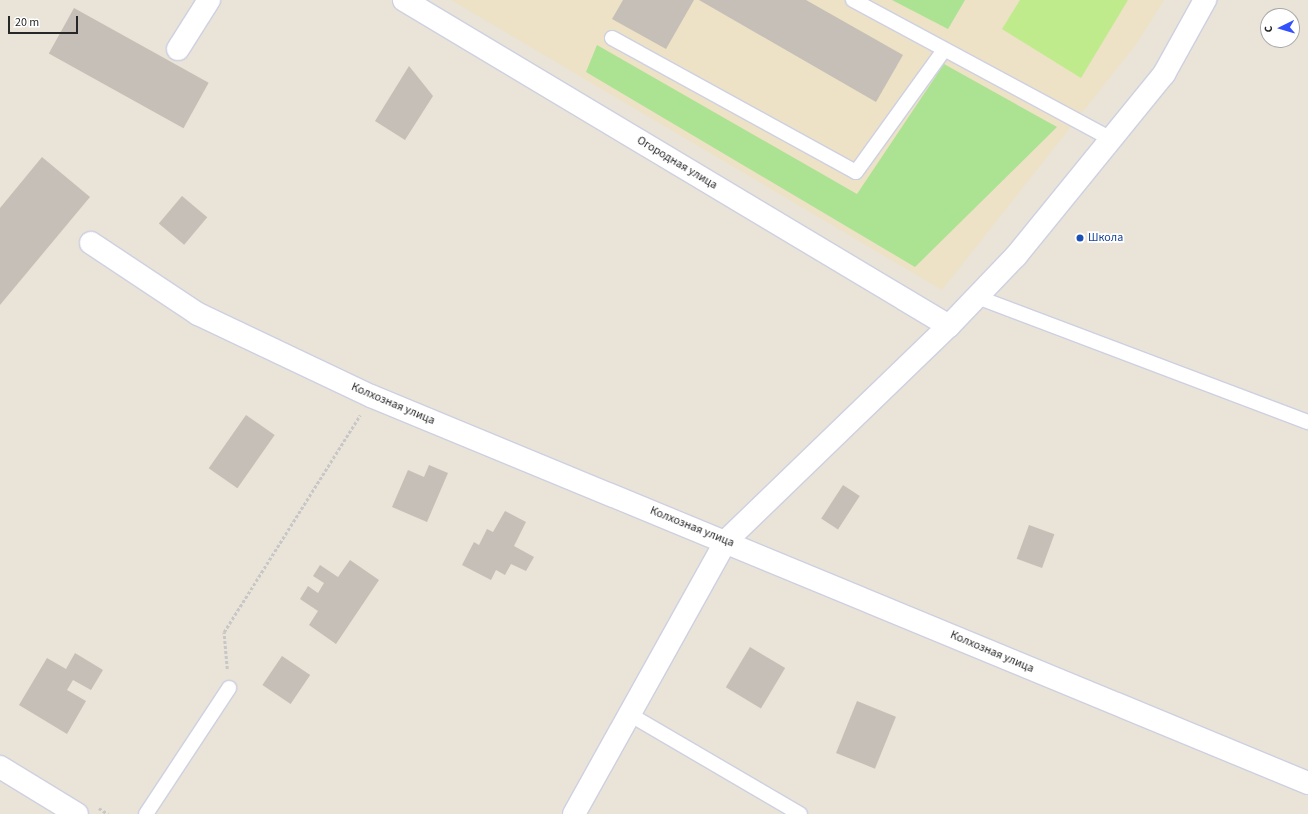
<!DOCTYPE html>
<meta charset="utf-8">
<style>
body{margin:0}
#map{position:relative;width:1308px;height:814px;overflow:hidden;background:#eae3d7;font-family:"Source Sans 3",sans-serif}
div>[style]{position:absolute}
.education>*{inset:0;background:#ede1c6}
.green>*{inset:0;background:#abe392}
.pitch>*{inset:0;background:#c0eb8d}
.building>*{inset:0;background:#c5bfb7;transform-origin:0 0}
.path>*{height:2.5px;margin-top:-1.25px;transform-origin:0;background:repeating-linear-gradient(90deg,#c7c7c7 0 3px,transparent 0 5px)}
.roads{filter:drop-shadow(1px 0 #cdd0e1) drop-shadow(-1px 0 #cdd0e1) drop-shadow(0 1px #cdd0e1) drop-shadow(0 -1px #cdd0e1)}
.lane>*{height:14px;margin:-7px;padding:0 7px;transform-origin:7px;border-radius:7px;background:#fff}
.street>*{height:22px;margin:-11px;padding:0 11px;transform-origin:11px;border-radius:11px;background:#fff}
.secondary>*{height:22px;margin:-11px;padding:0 11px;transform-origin:11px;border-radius:11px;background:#fff}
.dots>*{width:11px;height:11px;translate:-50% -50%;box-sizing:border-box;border:2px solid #fff;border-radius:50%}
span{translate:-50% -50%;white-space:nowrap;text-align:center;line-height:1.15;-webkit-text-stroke:3.5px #fff;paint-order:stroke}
.street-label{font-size:12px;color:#272727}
.transit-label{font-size:12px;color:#164399}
.left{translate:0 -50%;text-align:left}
.north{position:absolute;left:1260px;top:8px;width:40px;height:40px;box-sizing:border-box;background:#fff;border:1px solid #a9a9a9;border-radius:50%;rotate:265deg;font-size:11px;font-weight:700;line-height:16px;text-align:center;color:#272727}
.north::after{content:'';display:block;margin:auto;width:14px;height:18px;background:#3251fd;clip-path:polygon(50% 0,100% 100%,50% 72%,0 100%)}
.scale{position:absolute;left:8px;top:16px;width:70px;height:18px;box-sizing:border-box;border:2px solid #272727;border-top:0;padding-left:5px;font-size:12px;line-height:14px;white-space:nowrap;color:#272727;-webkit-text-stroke:3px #fff;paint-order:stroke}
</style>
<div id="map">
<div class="education">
<i style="clip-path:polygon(451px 0,1164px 0,1137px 43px,942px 290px)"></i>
</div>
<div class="green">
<i style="clip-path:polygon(892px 0,965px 0,948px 29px)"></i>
<i style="clip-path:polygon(597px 45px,857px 194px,944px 64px,1057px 127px,915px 267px,586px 72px)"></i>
</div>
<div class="pitch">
<i style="clip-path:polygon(1020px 0,1128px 0,1081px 78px,1002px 29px)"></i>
</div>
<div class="building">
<i style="clip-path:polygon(623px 0,694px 0,666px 49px,612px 19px)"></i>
<i style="clip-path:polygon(699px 0,806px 0,903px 55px,876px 102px)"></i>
<i style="left:74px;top:8px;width:154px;height:52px;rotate:29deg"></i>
<i style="clip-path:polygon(409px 66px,433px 96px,405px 140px,375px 121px)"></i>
<i style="clip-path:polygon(42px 157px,90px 197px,0 305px,0 208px)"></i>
<i style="left:182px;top:196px;width:33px;height:36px;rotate:40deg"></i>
<i style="left:246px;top:415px;width:35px;height:65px;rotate:35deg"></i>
<i style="clip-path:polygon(429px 465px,448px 473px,427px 522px,392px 507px,408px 470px,424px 477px)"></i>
<i style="left:843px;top:485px;width:20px;height:40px;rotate:33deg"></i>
<i style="clip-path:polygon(505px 511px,526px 522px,514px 546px,534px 557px,526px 571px,511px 564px,505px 575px,496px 570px,491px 580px,462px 565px,474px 542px,479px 545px,487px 529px,493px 532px)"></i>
<i style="left:1029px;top:525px;width:27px;height:36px;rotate:20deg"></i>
<i style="clip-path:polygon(350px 560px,379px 580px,336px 644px,309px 625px,318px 611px,300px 599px,308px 586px,318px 593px,324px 583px,313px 576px,320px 565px,338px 577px)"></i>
<i style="left:750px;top:647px;width:41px;height:47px;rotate:31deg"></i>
<i style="clip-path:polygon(75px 653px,103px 670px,91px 690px,73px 680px,67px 690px,86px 701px,67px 734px,19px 705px,47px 658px,66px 669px)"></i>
<i style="left:282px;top:656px;width:34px;height:35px;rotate:34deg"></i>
<i style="left:857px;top:701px;width:42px;height:56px;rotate:22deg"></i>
</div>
<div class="path">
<i style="left:227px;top:669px;width:37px;rotate:-95deg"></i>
<i style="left:224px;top:632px;width:256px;rotate:-57.9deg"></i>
<i style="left:99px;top:808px;width:11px;rotate:34deg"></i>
</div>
<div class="roads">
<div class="lane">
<i style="left:853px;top:0;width:293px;rotate:28.3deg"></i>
<i style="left:612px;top:38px;width:278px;rotate:28.8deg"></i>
<i style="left:856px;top:172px;width:150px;rotate:-54.2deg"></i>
<i style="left:977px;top:297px;width:354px;rotate:20.7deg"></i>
<i style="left:629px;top:714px;width:198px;rotate:30.3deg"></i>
<i style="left:146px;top:814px;width:151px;rotate:-56.6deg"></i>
</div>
<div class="street">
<i style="left:404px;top:0;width:635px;rotate:30.89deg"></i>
<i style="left:178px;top:49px;width:58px;rotate:-57.7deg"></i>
<i style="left:91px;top:243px;width:128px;rotate:33.6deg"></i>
<i style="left:198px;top:314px;width:191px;rotate:25.4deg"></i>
<i style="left:371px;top:396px;width:1014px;rotate:22.44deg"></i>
</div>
<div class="secondary">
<i style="left:0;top:767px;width:90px;rotate:31.4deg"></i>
<i style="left:574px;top:814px;width:312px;rotate:-60.9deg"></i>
<i style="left:726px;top:541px;width:310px;rotate:-44deg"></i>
<i style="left:949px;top:326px;width:97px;rotate:-46.3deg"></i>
<i style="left:1016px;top:256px;width:235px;rotate:-50.9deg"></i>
<i style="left:1164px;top:74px;width:85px;rotate:-61deg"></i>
</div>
</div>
<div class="dots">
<i style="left:1080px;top:238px;background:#1a4fb4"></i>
</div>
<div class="street-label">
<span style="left:677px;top:163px;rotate:31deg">Огородная улица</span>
<span style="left:393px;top:404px;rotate:23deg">Колхозная улица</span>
<span style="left:692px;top:527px;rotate:22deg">Колхозная улица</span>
<span style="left:992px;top:652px;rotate:23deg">Колхозная улица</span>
</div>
<div class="transit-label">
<span class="left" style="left:1088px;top:238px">Школа</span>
</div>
<div class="north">С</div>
<div class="scale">20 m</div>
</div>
